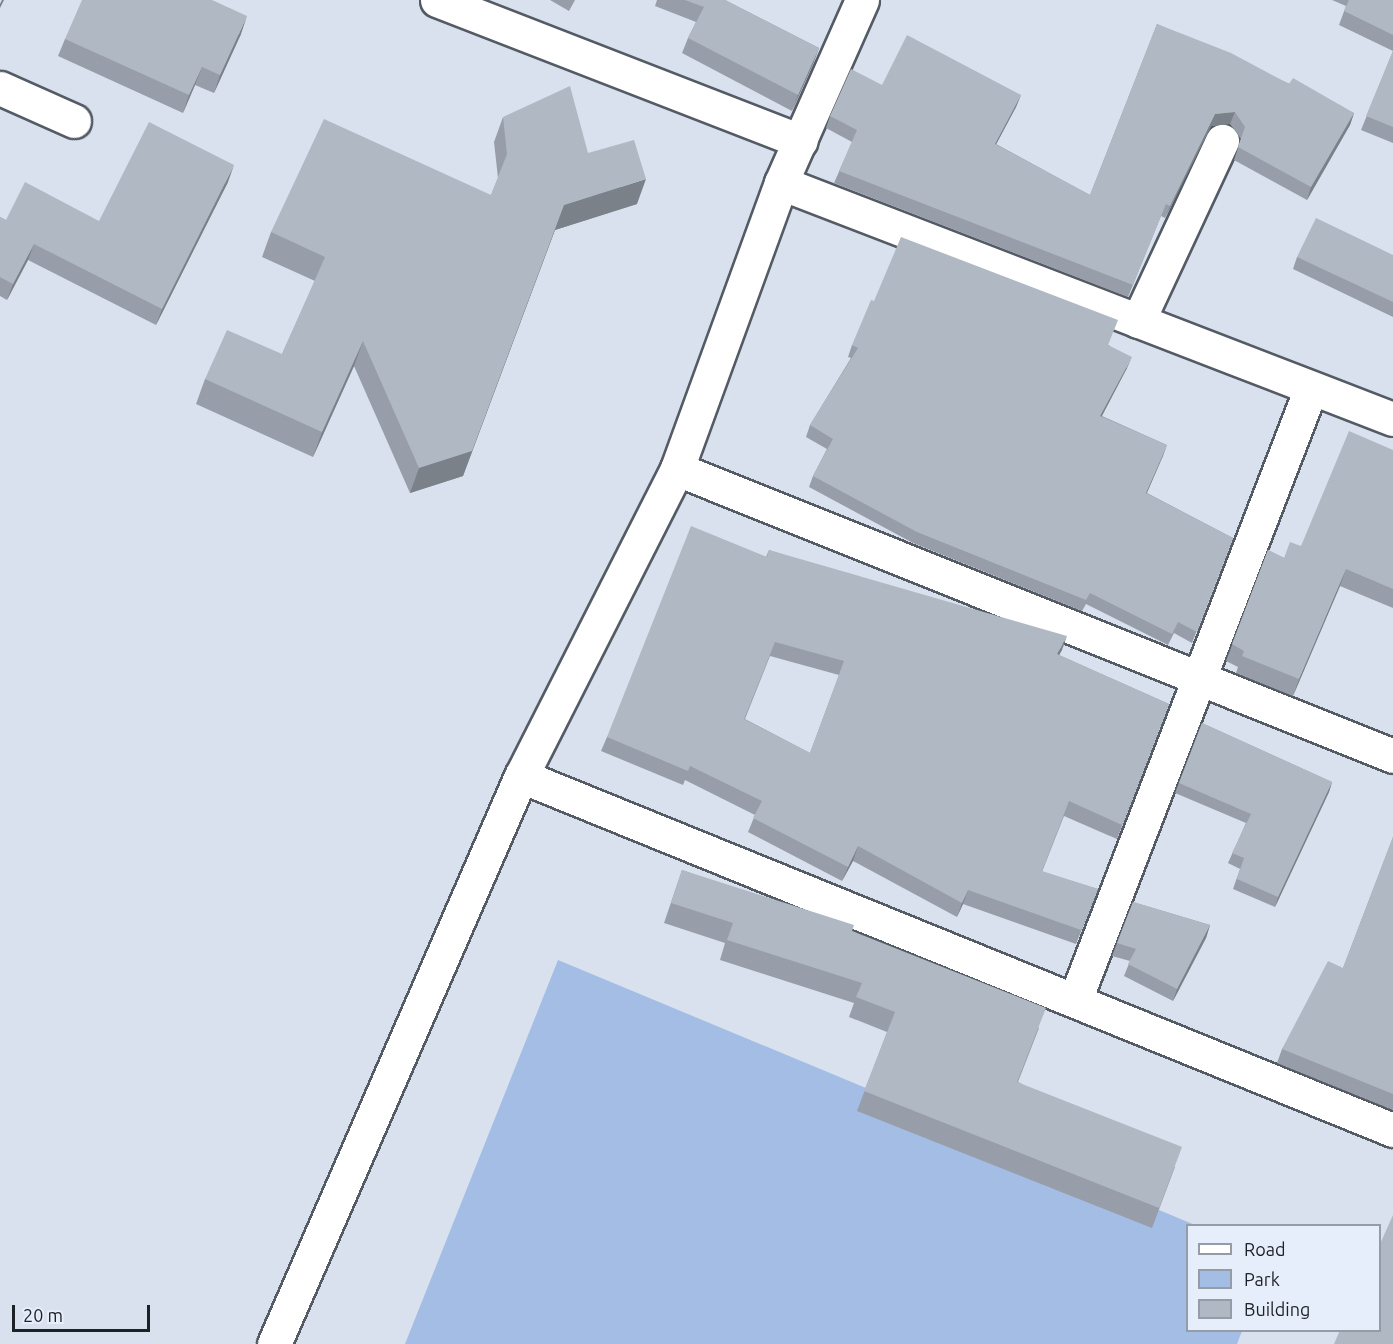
<!DOCTYPE html>
<style>
body{margin:0}
#map{position:relative;width:1393px;height:1344px;overflow:hidden;background:#d8e1ed;font-family:Ubuntu,sans-serif}
div>[style]{position:absolute}
.green>*{inset:0;background:#a3bde4}
.roads{filter:drop-shadow(2px 0 #545b65) drop-shadow(-2px 0 #545b65) drop-shadow(0 2px #545b65) drop-shadow(0 -2px #545b65)}
.minor>*{height:33px;margin:-16.5px;padding:0 16.5px;transform-origin:16.5px;border-radius:16.5px;background:#fff}
.wall>*{inset:0;background:#979ea9}
.shaded-wall>*{inset:0;background:#7b8189}
.building>*{inset:0;background:#b0b8c4}
span{translate:-50% -50%;white-space:nowrap;text-align:center;line-height:1.15;-webkit-text-stroke:5px #e5eefa;paint-order:stroke}
.legend{position:absolute;left:1186px;top:1224px;width:195px;height:108px;box-sizing:border-box;background:#e5eefa;border:2px solid #959ca5;margin:0;padding:8px 10px;list-style:none;font-size:18px;color:#1e2125}
.legend li{display:flex;align-items:center;gap:12px;height:30px}
.legend b{width:30px;border:2px solid #959ca5}
.scale{position:absolute;left:12px;top:1305px;width:138px;height:27px;box-sizing:border-box;border:3px solid #1e2125;border-top:0;padding-left:8px;font-size:18px;line-height:21px;white-space:nowrap;color:#1e2125;-webkit-text-stroke:4px #e5eefa;paint-order:stroke}
</style>
<div id="map">
<div class="green">
<i style="clip-path:polygon(558px 960px,1195px 1225px,1188px 1226px,1188px 1330px,1242px 1331px,1237px 1344px,405px 1344px)"></i>
</div>
<div class="roads">
<div class="minor">
<i style="left:437px;top:0;width:390px;rotate:21.2deg"></i>
<i style="left:862px;top:0;width:200px;rotate:113.9deg"></i>
<i style="left:781px;top:183px;width:304px;rotate:110deg"></i>
<i style="left:677px;top:469px;width:344px;rotate:116.9deg"></i>
<i style="left:521px;top:776px;width:941px;rotate:22.1deg"></i>
<i style="left:0;top:88px;width:81px;rotate:24deg"></i>
<i style="left:781px;top:183px;width:656px;rotate:21.09deg"></i>
<i style="left:1138px;top:321px;width:199px;rotate:-65deg"></i>
<i style="left:677px;top:469px;width:771px;rotate:21.84deg"></i>
<i style="left:1075px;top:1000px;width:656px;rotate:-68.91deg"></i>
<i style="left:274px;top:1344px;width:619px;rotate:-66.5deg"></i>
</div>
</div>
<div class="wall">
<i style="clip-path:polygon(550px 0,575px 0,569px 11px)"></i>
<i style="clip-path:polygon(657px 0,725px 0,819px 48px,813px 64px,792px 111px,682px 53px,688px 38px,696px 22px,655px 6px)"></i>
<i style="clip-path:polygon(1332px 0,1393px 0,1393px 143px,1361px 130px,1393px 51px,1339px 25px,1346px 6px)"></i>
<i style="clip-path:polygon(1157px 24px,1354px 113px,1350px 125px,1307px 200px,1234px 160px,1241px 139px,1230px 124px,1211px 126px,1165px 218px,1161px 216px,1128px 297px,834px 183px,852px 142px,826px 128px,830px 116px,882px 85px,1021px 95px,1016px 107px,996px 144px,1090px 195px)"></i>
<i style="clip-path:polygon(241px 34px,214px 93px,195px 85px,183px 113px,58px 56px,65px 39px)"></i>
<i style="clip-path:polygon(503px 117px,588px 153px,637px 204px,555px 230px,463px 476px,410px 493px,354px 366px,313px 457px,196px 404px,205px 379px,282px 354px,315px 281px,262px 257px,271px 232px,491px 195px,498px 178px,494px 142px)"></i>
<i style="clip-path:polygon(228px 182px,156px 325px,28px 260px,7px 300px,0 296px,0 217px,6px 220px,99px 221px)"></i>
<i style="clip-path:polygon(1393px 255px,1393px 317px,1293px 269px,1297px 257px)"></i>
<i style="clip-path:polygon(852px 345px,1109px 345px,1127px 368px,1102px 416px,1167px 445px,1147px 493px,1233px 538px,1192px 643px,1174px 633px,1168px 645px,1086px 604px,1082px 611px,913px 543px,809px 487px,813px 476px,827px 449px,806px 437px,810px 425px,851px 358px,848px 357px)"></i>
<i style="clip-path:polygon(1393px 450px,1393px 608px,1340px 586px,1293px 696px,1236px 673px,1238px 667px,1226px 661px,1268px 550px,1284px 558px,1301px 546px)"></i>
<i style="clip-path:polygon(evenodd,769px 550px,1062px 650px,1059px 655px,1169px 704px,1117px 839px,1064px 816px,1042px 872px,1098px 889px,1076px 944px,963px 904px,957px 917px,853px 861px,842px 881px,748px 832px,755px 815px,685px 780px,683px 785px,601px 751px,607px 737px,766px 557px,769px 550px,770px 656px,839px 675px,810px 753px,745px 719px,770px 656px)"></i>
<i style="clip-path:polygon(1202px 723px,1332px 782px,1329px 792px,1275px 907px,1233px 889px,1240px 869px,1228px 863px,1246px 823px,1175px 793px)"></i>
<i style="clip-path:polygon(1393px 837px,1393px 1110px,1277px 1063px,1282px 1049px,1343px 968px)"></i>
<i style="clip-path:polygon(682px 870px,852px 931px,1039px 1028px,1018px 1082px,1175px 1167px,1152px 1228px,857px 1111px,887px 1032px,849px 1017px,854px 1003px,720px 960px,725px 943px,664px 923px)"></i>
<i style="clip-path:polygon(1133px 902px,1210px 925px,1206px 938px,1173px 1001px,1124px 976px,1130px 961px,1112px 956px)"></i>
</div>
<div class="shaded-wall">
<i style="clip-path:polygon(2px 0,4px 0,0 8px,0 4px)"></i>
<i style="clip-path:polygon(247px 16px,241px 34px,214px 93px,220px 75px)"></i>
<i style="clip-path:polygon(819px 48px,813px 64px,792px 111px,798px 95px)"></i>
<i style="clip-path:polygon(202px 67px,195px 85px,183px 113px,189px 95px)"></i>
<i style="clip-path:polygon(1021px 95px,1016px 107px,990px 156px,995px 144px)"></i>
<i style="clip-path:polygon(1235px 112px,1230px 124px,1211px 126px,1165px 218px,1170px 206px,1215px 114px)"></i>
<i style="clip-path:polygon(1354px 113px,1350px 125px,1307px 200px,1311px 187px)"></i>
<i style="clip-path:polygon(234px 165px,228px 182px,156px 325px,162px 309px)"></i>
<i style="clip-path:polygon(646px 179px,637px 204px,555px 230px,463px 476px,410px 493px,419px 468px,564px 205px)"></i>
<i style="clip-path:polygon(34px 244px,28px 260px,7px 300px,13px 284px)"></i>
<i style="clip-path:polygon(363px 341px,354px 366px,313px 457px,322px 432px)"></i>
<i style="clip-path:polygon(1132px 357px,1127px 368px,1096px 427px,1100px 416px)"></i>
<i style="clip-path:polygon(1167px 445px,1163px 456px,1142px 504px,1146px 493px)"></i>
<i style="clip-path:polygon(1346px 569px,1340px 586px,1293px 696px,1299px 679px)"></i>
<i style="clip-path:polygon(1067px 636px,1062px 650px,1052px 668px,1057px 654px)"></i>
<i style="clip-path:polygon(1332px 782px,1329px 792px,1275px 907px,1278px 897px)"></i>
<i style="clip-path:polygon(858px 846px,853px 861px,842px 881px,848px 867px)"></i>
<i style="clip-path:polygon(968px 890px,963px 904px,957px 917px,962px 903px)"></i>
<i style="clip-path:polygon(1210px 925px,1206px 938px,1173px 1001px,1177px 989px)"></i>
</div>
<div class="building">
<i style="clip-path:polygon(82px 0,212px 0,247px 16px,220px 75px,202px 67px,189px 95px,65px 39px)"></i>
<i style="clip-path:polygon(685px 0,725px 0,819px 48px,798px 95px,688px 38px,704px 7px)"></i>
<i style="clip-path:polygon(1349px 0,1393px 0,1393px 35px,1344px 11px)"></i>
<i style="clip-path:polygon(1157px 24px,1231px 53px,1289px 84px,1293px 78px,1354px 113px,1311px 187px,1238px 147px,1245px 127px,1235px 112px,1215px 114px,1170px 206px,1166px 204px,1133px 285px,839px 171px,857px 130px,830px 116px,851px 69px,882px 85px,907px 35px,1021px 95px,995px 144px,1090px 195px)"></i>
<i style="clip-path:polygon(1393px 51px,1393px 127px,1366px 116px)"></i>
<i style="clip-path:polygon(570px 86px,588px 153px,634px 140px,646px 179px,564px 205px,472px 451px,419px 468px,363px 341px,322px 432px,205px 379px,227px 330px,282px 354px,325px 257px,271px 232px,324px 119px,491px 195px,507px 154px,503px 117px)"></i>
<i style="clip-path:polygon(149px 122px,234px 165px,162px 309px,34px 244px,13px 284px,0 277px,0 217px,6px 220px,25px 182px,99px 221px)"></i>
<i style="clip-path:polygon(1316px 218px,1393px 255px,1393px 302px,1297px 257px)"></i>
<i style="clip-path:polygon(901px 237px,1118px 320px,1108px 345px,1132px 357px,1100px 416px,1167px 445px,1146px 493px,1233px 538px,1197px 632px,1178px 622px,1172px 634px,1090px 593px,1086px 600px,917px 532px,813px 476px,833px 439px,810px 425px,858px 348px,852px 345px,871px 300px,874px 301px)"></i>
<i style="clip-path:polygon(1349px 431px,1393px 450px,1393px 589px,1346px 569px,1299px 679px,1242px 656px,1244px 651px,1232px 644px,1268px 550px,1284px 558px,1290px 542px,1301px 546px)"></i>
<i style="clip-path:polygon(evenodd,691px 526px,767px 557px,769px 550px,1067px 636px,1057px 654px,1169px 704px,1122px 825px,1069px 801px,1042px 871px,1098px 889px,1081px 930px,968px 890px,962px 903px,858px 846px,848px 867px,753px 818px,762px 801px,690px 766px,688px 771px,607px 737px,691px 526px,775px 642px,844px 661px,810px 753px,744px 719px,775px 642px)"></i>
<i style="clip-path:polygon(1202px 723px,1332px 782px,1278px 897px,1237px 879px,1244px 858px,1232px 853px,1251px 814px,1179px 783px)"></i>
<i style="clip-path:polygon(1393px 837px,1393px 1094px,1282px 1049px,1328px 961px,1343px 968px)"></i>
<i style="clip-path:polygon(682px 870px,854px 925px,852px 931px,1046px 1008px,1017px 1082px,1182px 1147px,1159px 1208px,864px 1091px,895px 1012px,856px 997px,862px 983px,727px 940px,733px 923px,671px 903px)"></i>
<i style="clip-path:polygon(1133px 902px,1210px 925px,1177px 989px,1128px 964px,1136px 949px,1117px 943px)"></i>
<i style="clip-path:polygon(1393px 1215px,1393px 1344px,1334px 1344px,1340px 1330px,1380px 1330px,1380px 1244px)"></i>
</div>
<ul class="legend">
<li><b style="height:8px;background:#fff"></b>Road</li>
<li><b style="height:16px;background:#a3bde4"></b>Park</li>
<li><b style="height:16px;background:#b0b8c4"></b>Building</li>
</ul>
<div class="scale">20 m</div>
</div>
